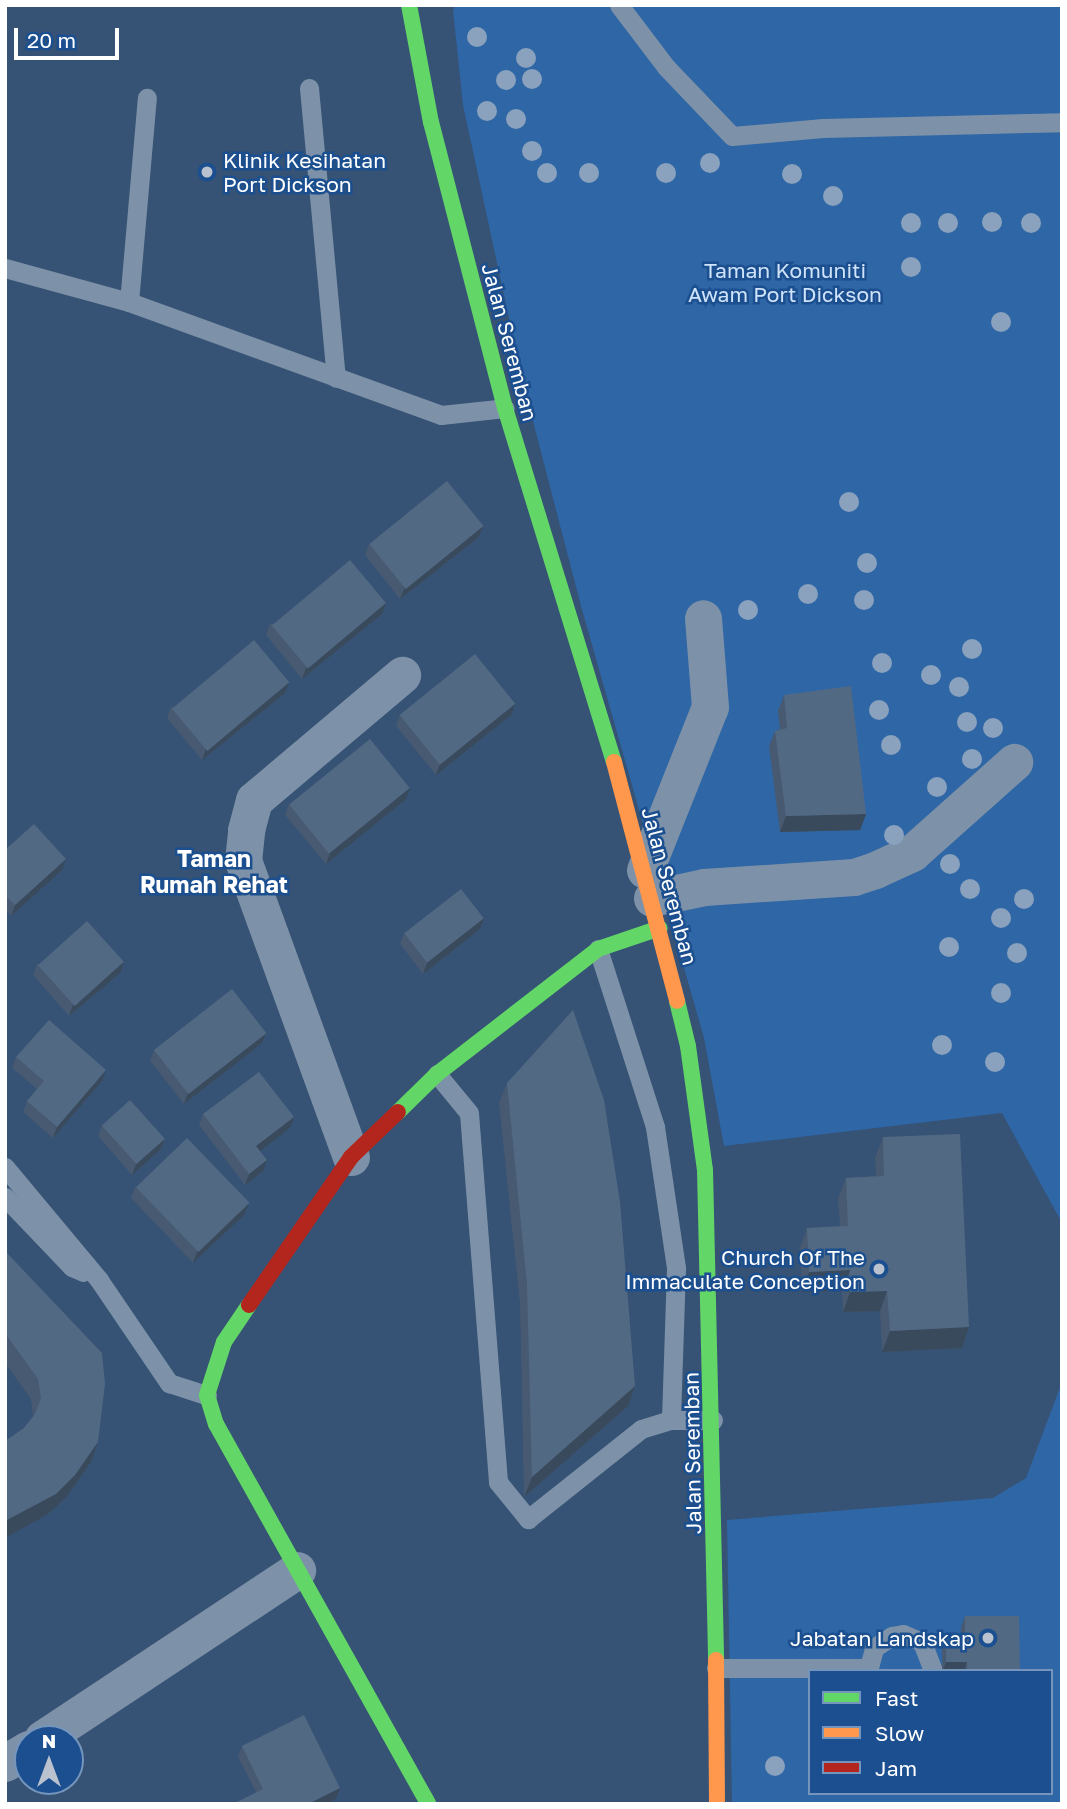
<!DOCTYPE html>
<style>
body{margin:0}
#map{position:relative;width:1067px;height:1809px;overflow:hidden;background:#365274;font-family:"Golos Text",sans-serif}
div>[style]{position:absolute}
.green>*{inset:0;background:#2f66a5}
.lane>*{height:19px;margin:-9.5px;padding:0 9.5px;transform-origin:9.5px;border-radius:9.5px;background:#7d92a8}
.street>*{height:37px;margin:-18.5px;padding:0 18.5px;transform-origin:18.5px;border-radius:18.5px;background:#7d92a8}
.fast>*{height:16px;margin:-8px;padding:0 8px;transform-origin:8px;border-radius:8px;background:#63d668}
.slow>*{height:16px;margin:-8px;padding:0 8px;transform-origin:8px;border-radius:8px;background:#ff974d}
.jam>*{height:16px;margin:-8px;padding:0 8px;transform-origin:8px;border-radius:8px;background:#b3261e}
.trees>*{width:20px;height:20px;margin:-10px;border-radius:50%;background:#8aa2be}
.wall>*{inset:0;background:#475a72}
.shaded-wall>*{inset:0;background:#394a5c}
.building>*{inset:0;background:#526984;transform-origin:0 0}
.dots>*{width:19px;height:19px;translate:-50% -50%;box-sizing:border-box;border:4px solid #1b4f8f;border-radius:50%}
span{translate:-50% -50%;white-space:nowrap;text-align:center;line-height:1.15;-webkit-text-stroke:5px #1b4f8f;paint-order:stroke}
.poi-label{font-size:21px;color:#fff}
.left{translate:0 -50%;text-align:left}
.right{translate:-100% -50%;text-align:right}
.park-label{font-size:21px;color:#cfe3fa}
.street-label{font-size:21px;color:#fff}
.neighbourhood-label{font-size:23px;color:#fff;font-weight:700}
.frame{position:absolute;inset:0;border:7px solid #fff;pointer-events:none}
.legend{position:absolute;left:808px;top:1669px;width:245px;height:126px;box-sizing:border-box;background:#1b4f8f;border:2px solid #7695bc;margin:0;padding:9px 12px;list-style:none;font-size:21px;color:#fff}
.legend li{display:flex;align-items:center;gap:14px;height:35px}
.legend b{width:35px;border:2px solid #7695bc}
.north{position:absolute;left:14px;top:1725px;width:70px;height:70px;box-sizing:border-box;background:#1b4f8f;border:2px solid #7695bc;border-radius:50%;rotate:0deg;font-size:19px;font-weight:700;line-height:28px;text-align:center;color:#fff}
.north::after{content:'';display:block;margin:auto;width:24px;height:32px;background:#b9c2ce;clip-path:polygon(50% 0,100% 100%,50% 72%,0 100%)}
.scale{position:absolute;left:14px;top:28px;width:105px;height:32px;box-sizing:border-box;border:4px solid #fff;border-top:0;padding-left:9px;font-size:21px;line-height:24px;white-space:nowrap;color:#fff;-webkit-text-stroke:5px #1b4f8f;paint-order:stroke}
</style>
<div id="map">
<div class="green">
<i style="clip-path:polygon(456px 5px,1062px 5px,1062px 1223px,1002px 1113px,724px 1146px,704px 1038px,581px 606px,522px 379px,463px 105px,453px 10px)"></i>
<i style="clip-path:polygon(evenodd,1062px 1382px,1062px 1804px,732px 1804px,727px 1520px,993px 1498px,1026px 1478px,1062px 1382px,810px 1671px,1051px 1671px,1051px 1793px,810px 1793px,810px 1671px)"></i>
</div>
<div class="lane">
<i style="left:619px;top:5px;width:78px;rotate:52.8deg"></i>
<i style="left:666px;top:67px;width:95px;rotate:46.3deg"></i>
<i style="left:732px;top:136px;width:91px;rotate:-5deg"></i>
<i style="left:823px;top:128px;width:239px;rotate:-1.4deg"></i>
<i style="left:309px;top:88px;width:291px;rotate:84.7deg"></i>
<i style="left:5px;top:268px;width:129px;rotate:15.3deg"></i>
<i style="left:129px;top:302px;width:332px;rotate:19.9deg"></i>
<i style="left:441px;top:415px;width:64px;rotate:-6.2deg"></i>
<i style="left:129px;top:302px;width:205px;rotate:-85deg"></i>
<i style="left:598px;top:949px;width:187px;rotate:72.2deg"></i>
<i style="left:655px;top:1127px;width:143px;rotate:81.5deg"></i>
<i style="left:676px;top:1268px;width:152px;rotate:91.9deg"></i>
<i style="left:437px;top:1074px;width:50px;rotate:50.6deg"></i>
<i style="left:469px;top:1113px;width:370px;rotate:85.5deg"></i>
<i style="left:498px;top:1482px;width:48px;rotate:51deg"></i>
<i style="left:528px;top:1519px;width:144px;rotate:-38.5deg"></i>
<i style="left:641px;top:1429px;width:31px;rotate:-17deg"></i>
<i style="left:671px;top:1420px;width:42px"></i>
<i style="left:5px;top:1167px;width:147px;rotate:50.2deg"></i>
<i style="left:99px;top:1280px;width:125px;rotate:55.8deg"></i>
<i style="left:169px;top:1383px;width:40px;rotate:18deg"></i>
<i style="left:5px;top:1197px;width:97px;rotate:46.3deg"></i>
<i style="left:72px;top:1267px;width:12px;rotate:24deg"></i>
<i style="left:716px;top:1668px;width:152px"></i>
<i style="left:868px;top:1671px;width:24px;rotate:-75deg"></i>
<i style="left:874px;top:1648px;width:22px;rotate:-34deg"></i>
<i style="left:892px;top:1636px;width:11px;rotate:-10deg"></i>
<i style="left:903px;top:1634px;width:21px;rotate:23deg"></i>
<i style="left:922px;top:1642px;width:31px;rotate:69deg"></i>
</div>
<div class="street">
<i style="left:645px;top:870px;width:175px;rotate:-68.3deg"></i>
<i style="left:710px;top:707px;width:89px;rotate:-94.5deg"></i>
<i style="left:652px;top:898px;width:53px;rotate:-11.9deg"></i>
<i style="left:704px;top:887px;width:150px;rotate:-3.8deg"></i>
<i style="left:854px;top:877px;width:22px;rotate:-18deg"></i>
<i style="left:875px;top:870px;width:41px;rotate:-24.7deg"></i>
<i style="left:912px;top:853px;width:137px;rotate:-41.7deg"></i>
<i style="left:351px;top:1157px;width:315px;rotate:-110deg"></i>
<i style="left:243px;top:861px;width:31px;rotate:-84deg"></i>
<i style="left:246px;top:830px;width:31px;rotate:-75deg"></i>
<i style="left:254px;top:800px;width:194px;rotate:-40.2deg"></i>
<i style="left:42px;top:1739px;width:306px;rotate:-33.5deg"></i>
<i style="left:5px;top:1763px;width:27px;rotate:-31deg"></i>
</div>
<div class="fast">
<i style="left:409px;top:5px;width:119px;rotate:79.4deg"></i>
<i style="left:431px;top:122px;width:295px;rotate:75.5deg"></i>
<i style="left:505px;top:408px;width:370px;rotate:72.9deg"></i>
<i style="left:677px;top:1001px;width:46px;rotate:76.3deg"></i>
<i style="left:688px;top:1046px;width:125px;rotate:82.2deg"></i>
<i style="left:705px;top:1170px;width:490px;rotate:88.7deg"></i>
<i style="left:398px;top:1112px;width:54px;rotate:-44.3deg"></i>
<i style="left:437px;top:1074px;width:204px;rotate:-37.8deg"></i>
<i style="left:598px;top:949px;width:65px;rotate:-18.7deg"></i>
<i style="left:249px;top:1305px;width:45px;rotate:124deg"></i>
<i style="left:224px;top:1342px;width:56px;rotate:107.8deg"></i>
<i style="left:207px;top:1395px;width:30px;rotate:73deg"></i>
<i style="left:216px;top:1424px;width:435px;rotate:60.8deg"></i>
</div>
<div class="slow">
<i style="left:614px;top:762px;width:247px;rotate:75.2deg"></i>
<i style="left:716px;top:1660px;width:144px;rotate:89.6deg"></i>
</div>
<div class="jam">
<i style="left:249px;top:1305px;width:180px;rotate:-55.4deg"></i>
<i style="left:351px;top:1157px;width:65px;rotate:-43.8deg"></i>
</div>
<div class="trees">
<i style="left:477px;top:37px"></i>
<i style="left:526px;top:58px"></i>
<i style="left:532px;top:79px"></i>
<i style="left:506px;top:80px"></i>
<i style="left:487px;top:111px"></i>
<i style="left:516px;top:119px"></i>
<i style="left:532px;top:151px"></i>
<i style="left:710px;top:163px"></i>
<i style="left:547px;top:173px"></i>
<i style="left:589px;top:173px"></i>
<i style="left:666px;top:173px"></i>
<i style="left:792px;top:174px"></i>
<i style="left:833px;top:196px"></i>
<i style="left:992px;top:222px"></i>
<i style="left:911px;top:223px"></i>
<i style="left:948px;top:223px"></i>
<i style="left:1031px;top:223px"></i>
<i style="left:911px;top:267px"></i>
<i style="left:1001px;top:322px"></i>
<i style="left:849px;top:502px"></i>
<i style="left:867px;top:563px"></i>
<i style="left:808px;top:594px"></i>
<i style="left:864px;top:600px"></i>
<i style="left:748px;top:610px"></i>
<i style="left:972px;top:649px"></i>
<i style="left:882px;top:663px"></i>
<i style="left:931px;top:675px"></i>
<i style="left:959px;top:687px"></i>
<i style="left:879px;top:710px"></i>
<i style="left:967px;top:722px"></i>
<i style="left:993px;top:728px"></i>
<i style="left:891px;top:745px"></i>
<i style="left:972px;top:759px"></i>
<i style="left:937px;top:787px"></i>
<i style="left:894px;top:835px"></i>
<i style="left:950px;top:864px"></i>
<i style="left:970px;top:889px"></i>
<i style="left:1024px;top:899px"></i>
<i style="left:1001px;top:918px"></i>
<i style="left:949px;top:947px"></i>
<i style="left:1017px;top:953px"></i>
<i style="left:1001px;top:993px"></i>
<i style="left:942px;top:1045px"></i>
<i style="left:995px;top:1062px"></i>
<i style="left:775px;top:1766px"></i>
</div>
<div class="wall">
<i style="clip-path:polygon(479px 537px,400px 599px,365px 555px,369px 544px)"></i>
<i style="clip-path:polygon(386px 603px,382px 614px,302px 679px,266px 635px,270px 624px)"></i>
<i style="clip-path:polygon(289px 682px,285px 693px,202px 760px,167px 718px,171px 707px)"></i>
<i style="clip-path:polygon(784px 695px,866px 814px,860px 830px,780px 832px,769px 746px,775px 731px,780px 729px,778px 711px)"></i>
<i style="clip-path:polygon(400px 715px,511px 715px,436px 775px,396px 726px)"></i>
<i style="clip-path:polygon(406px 799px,326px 864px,285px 815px,289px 804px)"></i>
<i style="clip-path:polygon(5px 850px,62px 870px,11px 916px,5px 910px)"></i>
<i style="clip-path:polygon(484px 918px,480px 929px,423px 974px,400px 944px,404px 933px)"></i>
<i style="clip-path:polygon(124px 962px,120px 973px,69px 1016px,33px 975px,37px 964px)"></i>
<i style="clip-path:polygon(262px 1043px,184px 1104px,150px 1061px,154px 1050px)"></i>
<i style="clip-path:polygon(16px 1057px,102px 1081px,53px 1138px,23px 1112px,27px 1101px,37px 1089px,12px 1068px)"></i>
<i style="clip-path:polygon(507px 1083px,635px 1386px,628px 1406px,524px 1497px,520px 1304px,499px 1103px)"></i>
<i style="clip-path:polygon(203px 1114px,290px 1128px,259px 1151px,263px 1171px,245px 1185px,199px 1125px)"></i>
<i style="clip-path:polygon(102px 1125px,165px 1139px,161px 1149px,132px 1175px,98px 1136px)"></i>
<i style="clip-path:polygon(883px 1137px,969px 1327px,962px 1348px,882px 1352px,880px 1311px,843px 1312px,842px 1291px,802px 1292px,800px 1248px,807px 1228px,840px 1226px,838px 1198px,846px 1178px,876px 1176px,875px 1158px)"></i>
<i style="clip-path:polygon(135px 1187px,249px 1203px,245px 1214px,193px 1263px,131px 1198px)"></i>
<i style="clip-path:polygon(5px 1251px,98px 1442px,91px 1462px,67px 1496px,48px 1514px,24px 1428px,33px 1417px,31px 1399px,5px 1363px)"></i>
<i style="clip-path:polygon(965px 1616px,1020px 1671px,942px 1671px,942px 1649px,946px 1638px,961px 1638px,961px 1627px)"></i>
<i style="clip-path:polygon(242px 1746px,336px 1799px,256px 1792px,238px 1757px)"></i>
</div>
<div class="shaded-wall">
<i style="clip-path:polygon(483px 526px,479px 537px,400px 599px,404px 589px)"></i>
<i style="clip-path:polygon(386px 603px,382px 614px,302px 679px,306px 668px)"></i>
<i style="clip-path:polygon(289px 682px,285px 693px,202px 760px,206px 749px)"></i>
<i style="clip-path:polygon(515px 704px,511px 715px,436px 775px,440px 764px)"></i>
<i style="clip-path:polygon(410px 788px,406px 799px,326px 864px,330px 853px)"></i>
<i style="clip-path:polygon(866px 814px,860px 830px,780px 832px,786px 816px)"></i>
<i style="clip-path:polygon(66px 859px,62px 870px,11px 916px,15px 905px)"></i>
<i style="clip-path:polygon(484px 918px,480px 929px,423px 974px,427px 963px)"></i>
<i style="clip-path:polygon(124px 962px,120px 973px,69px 1016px,73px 1005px)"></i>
<i style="clip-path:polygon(266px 1033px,262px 1043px,184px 1104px,188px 1093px)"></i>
<i style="clip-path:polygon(106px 1070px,102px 1081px,53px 1138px,57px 1127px)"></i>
<i style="clip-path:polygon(294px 1117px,290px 1128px,252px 1157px,256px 1146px)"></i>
<i style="clip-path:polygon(165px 1139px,161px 1149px,132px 1175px,136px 1164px)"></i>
<i style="clip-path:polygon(267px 1160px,263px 1171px,245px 1185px,249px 1174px)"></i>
<i style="clip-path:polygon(249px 1203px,245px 1214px,193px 1263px,197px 1252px)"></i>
<i style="clip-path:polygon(850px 1270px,842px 1291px,802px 1292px,809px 1272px)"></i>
<i style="clip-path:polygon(887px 1291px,880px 1311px,843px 1312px,850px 1292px)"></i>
<i style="clip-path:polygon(969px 1327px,962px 1348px,882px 1352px,890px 1331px)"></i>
<i style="clip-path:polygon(635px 1386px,628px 1406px,524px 1497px,532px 1477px)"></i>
<i style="clip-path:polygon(98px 1442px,91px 1462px,67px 1496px,48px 1514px,5px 1538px,5px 1521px)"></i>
<i style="clip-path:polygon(946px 1662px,967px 1662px,964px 1671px,943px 1671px)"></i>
<i style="clip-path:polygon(340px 1788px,336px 1799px,327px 1804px,308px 1804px)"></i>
</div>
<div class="building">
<i style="left:447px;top:481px;width:58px;height:100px;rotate:51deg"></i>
<i style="left:350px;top:560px;width:56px;height:102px;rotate:50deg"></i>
<i style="left:254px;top:640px;width:55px;height:107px;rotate:50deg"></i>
<i style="left:475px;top:654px;width:64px;height:97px;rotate:51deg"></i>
<i style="clip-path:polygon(851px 686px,866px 814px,786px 816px,775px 731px,787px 728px,784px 695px)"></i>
<i style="left:370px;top:739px;width:63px;height:104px;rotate:51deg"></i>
<i style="clip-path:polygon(34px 824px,66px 859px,15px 905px,5px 895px,5px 850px)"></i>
<i style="left:461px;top:889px;width:37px;height:72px;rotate:52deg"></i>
<i style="left:87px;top:921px;width:55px;height:66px;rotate:48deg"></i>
<i style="left:232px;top:989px;width:56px;height:99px;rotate:52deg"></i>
<i style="clip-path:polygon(573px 1010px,604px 1100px,620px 1202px,635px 1386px,532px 1477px,527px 1284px,507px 1083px)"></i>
<i style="clip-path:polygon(49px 1020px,106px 1070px,57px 1127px,27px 1101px,44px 1081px,16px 1057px)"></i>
<i style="clip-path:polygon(259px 1072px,294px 1117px,256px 1146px,267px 1160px,249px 1174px,203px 1114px)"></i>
<i style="left:130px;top:1100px;width:52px;height:38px;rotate:48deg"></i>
<i style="clip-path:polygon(960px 1134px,969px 1327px,890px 1331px,887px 1291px,850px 1292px,850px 1270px,809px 1272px,807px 1228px,848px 1226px,846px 1178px,884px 1176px,883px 1137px)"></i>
<i style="left:187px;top:1138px;width:90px;height:71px;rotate:46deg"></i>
<i style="clip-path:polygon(5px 1251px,102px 1353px,105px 1384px,98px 1442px,75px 1475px,56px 1494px,5px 1521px,5px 1441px,24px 1428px,35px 1414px,41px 1398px,38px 1379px,5px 1333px)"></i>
<i style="clip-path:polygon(965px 1616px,1019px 1616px,1020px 1671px,967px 1671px,967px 1662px,946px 1662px,946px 1638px,965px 1638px)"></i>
<i style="clip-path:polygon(304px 1715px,340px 1788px,308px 1804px,233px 1804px,263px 1789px,242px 1746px)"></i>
</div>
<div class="dots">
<i style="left:207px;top:172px;background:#b9c2ce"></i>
<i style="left:879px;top:1269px;background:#b9c2ce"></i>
<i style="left:988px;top:1638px;background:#b9c2ce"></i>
</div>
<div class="poi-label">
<span class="left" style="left:223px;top:172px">Klinik Kesihatan<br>Port Dickson</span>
<span class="right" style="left:865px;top:1269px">Church Of The<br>Immaculate Conception</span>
<span class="right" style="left:974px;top:1638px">Jabatan Landskap</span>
</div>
<div class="park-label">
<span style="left:785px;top:282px">Taman Komuniti<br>Awam Port Dickson</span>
</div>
<div class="street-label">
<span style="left:510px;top:342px;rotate:75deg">Jalan Seremban</span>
<span style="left:670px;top:886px;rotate:75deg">Jalan Seremban</span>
<span style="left:692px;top:1453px;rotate:-91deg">Jalan Seremban</span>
</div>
<div class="neighbourhood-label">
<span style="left:214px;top:871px">Taman<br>Rumah Rehat</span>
</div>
<div class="frame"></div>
<ul class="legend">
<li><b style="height:9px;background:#63d668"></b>Fast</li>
<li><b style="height:9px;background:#ff974d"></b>Slow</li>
<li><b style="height:9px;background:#b3261e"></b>Jam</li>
</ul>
<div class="north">N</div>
<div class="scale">20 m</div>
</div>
